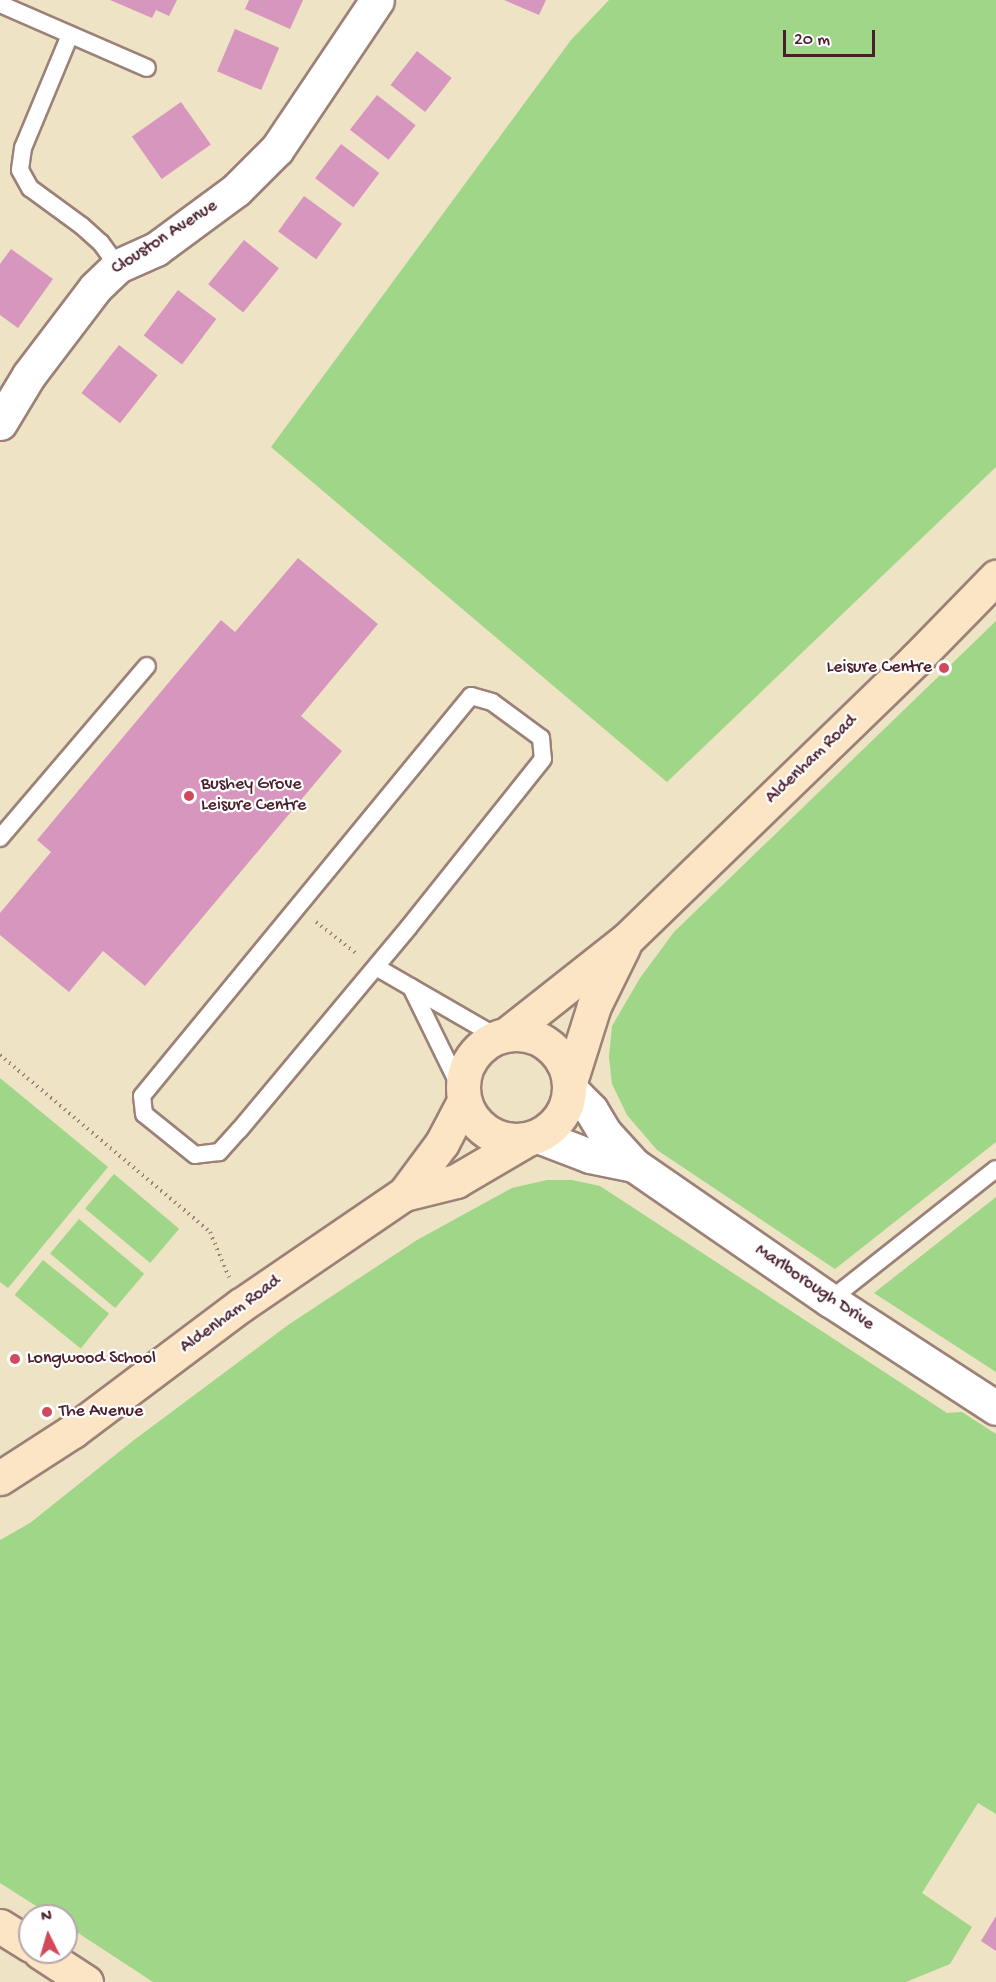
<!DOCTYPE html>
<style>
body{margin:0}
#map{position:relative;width:996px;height:1982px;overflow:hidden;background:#efe3c5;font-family:"Gochi Hand",sans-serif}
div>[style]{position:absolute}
.green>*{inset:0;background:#9fd687;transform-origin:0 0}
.building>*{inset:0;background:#d796bd;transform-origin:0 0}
.path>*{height:4px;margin-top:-2px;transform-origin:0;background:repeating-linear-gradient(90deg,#9c8178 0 1.5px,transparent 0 6px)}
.roads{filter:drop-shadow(2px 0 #9c8178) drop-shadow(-2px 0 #9c8178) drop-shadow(0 2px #9c8178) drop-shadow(0 -2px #9c8178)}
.lane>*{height:16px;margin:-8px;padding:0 8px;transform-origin:8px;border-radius:8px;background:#fff}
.street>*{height:33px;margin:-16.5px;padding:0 16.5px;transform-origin:16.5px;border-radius:16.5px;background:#fff}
.secondary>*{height:33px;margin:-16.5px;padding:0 16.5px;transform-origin:16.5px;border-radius:16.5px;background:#fce5c4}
.secondary>.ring{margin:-16.5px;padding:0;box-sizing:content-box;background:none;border:33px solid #fce5c4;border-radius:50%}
.dots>*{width:16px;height:16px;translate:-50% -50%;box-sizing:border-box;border:3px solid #fff;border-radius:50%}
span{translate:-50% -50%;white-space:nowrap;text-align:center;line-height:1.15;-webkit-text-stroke:4.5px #fff;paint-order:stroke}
.street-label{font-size:18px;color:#4a1f2b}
.poi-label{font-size:18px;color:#4a1f2b}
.right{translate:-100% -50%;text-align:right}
.left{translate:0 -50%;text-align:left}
.north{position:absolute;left:18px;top:1904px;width:60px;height:60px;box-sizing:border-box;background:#fff;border:2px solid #b7a5aa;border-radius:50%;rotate:355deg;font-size:16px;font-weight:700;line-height:24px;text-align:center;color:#4a1f2b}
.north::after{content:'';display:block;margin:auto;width:21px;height:27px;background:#d1495b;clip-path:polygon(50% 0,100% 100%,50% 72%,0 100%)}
.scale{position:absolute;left:783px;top:30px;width:92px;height:27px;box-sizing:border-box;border:3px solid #4a1f2b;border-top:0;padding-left:8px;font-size:18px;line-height:21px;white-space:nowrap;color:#4a1f2b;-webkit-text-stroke:4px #fff;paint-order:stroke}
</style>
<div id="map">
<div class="green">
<i style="clip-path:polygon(609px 0,996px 0,996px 467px,667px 782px,271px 447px,571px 40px)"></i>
<i style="clip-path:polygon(996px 621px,996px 1142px,835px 1269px,657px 1150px,627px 1115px,612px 1084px,609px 1057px,612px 1026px,640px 978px,674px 932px)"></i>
<i style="clip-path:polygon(0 1078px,108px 1167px,8px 1288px,0 1282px)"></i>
<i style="left:114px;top:1174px;width:85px;height:45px;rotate:40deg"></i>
<i style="clip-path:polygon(547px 1180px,572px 1180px,600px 1186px,947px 1413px,962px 1412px,996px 1434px,996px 1814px,978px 1803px,922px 1893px,972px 1927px,950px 1964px,906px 1982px,153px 1982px,66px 1925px,66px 1916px,52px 1916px,0 1883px,0 1540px,30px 1523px,134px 1440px,288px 1325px,417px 1240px,512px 1188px)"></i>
<i style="clip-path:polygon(996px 1197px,996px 1372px,874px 1293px)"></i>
<i style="left:79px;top:1219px;width:85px;height:45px;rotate:40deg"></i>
<i style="left:43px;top:1260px;width:85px;height:45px;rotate:39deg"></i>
</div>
<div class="building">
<i style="clip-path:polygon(110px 0,177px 0,169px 16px,156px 10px,152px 18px)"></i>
<i style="clip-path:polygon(249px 0,303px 0,290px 29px,245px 9px)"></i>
<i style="clip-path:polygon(504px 0,546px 0,539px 15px)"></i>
<i style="left:235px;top:29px;width:48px;height:46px;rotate:23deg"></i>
<i style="left:417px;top:51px;width:44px;height:43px;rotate:38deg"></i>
<i style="left:377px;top:95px;width:49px;height:44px;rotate:38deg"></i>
<i style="left:181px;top:102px;width:52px;height:60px;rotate:55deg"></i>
<i style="left:341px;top:144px;width:48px;height:43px;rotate:37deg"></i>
<i style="left:304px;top:196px;width:47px;height:44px;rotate:36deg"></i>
<i style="left:244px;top:240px;width:45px;height:57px;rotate:39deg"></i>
<i style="clip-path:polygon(11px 249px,53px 279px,18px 328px,0 315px,0 264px)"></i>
<i style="left:178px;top:290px;width:48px;height:57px;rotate:37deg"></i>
<i style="left:119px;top:345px;width:49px;height:61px;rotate:38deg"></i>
<i style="clip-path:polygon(298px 558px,378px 624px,301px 716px,342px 751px,145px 986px,103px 951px,69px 992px,0 935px,0 913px,51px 852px,37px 840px,221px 620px,235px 632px)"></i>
<i style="clip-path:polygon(996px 1916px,996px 1951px,981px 1941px)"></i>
</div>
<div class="path">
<i style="left:316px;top:922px;width:52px;rotate:38deg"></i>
<i style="left:0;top:1055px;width:275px;rotate:40.1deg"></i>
<i style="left:210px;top:1232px;width:49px;rotate:67.1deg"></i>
</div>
<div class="roads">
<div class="lane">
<i style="left:0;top:4px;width:160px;rotate:23.5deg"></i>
<i style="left:70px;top:35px;width:122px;rotate:112.6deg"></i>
<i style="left:23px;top:148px;width:22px;rotate:98deg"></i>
<i style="left:20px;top:170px;width:21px;rotate:61deg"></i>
<i style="left:30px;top:188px;width:64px;rotate:36.2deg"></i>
<i style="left:82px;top:226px;width:25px;rotate:42deg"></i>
<i style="left:101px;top:243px;width:29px;rotate:54deg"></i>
<i style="left:471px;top:696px;width:22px;rotate:16deg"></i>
<i style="left:492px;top:702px;width:61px;rotate:36.3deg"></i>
<i style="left:541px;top:738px;width:21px;rotate:85deg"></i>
<i style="left:543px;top:759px;width:215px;rotate:128.6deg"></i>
<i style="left:409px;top:927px;width:265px;rotate:129.9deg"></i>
<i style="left:239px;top:1130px;width:30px;rotate:132deg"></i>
<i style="left:219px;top:1152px;width:24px;rotate:173deg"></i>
<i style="left:195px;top:1155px;width:65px;rotate:-141.2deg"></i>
<i style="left:144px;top:1114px;width:18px;rotate:-96deg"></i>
<i style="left:142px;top:1096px;width:518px;rotate:-50.56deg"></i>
<i style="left:0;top:838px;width:226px;rotate:-49.5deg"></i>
<i style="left:376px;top:967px;width:140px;rotate:30deg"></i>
<i style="left:411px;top:987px;width:116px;rotate:63.9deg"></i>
<i style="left:830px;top:1300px;width:211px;rotate:-38.3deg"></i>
</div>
<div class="street">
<i style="left:0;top:423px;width:56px;rotate:-58.9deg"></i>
<i style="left:29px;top:375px;width:109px;rotate:-52.8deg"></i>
<i style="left:95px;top:288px;width:32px;rotate:-44deg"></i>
<i style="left:118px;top:266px;width:42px;rotate:-24.1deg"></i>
<i style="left:156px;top:249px;width:99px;rotate:-36.4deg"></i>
<i style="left:236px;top:190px;width:58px;rotate:-45deg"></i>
<i style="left:277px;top:149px;width:179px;rotate:-56.1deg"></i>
<i style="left:570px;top:1089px;width:30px;rotate:45deg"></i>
<i style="left:591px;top:1110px;width:27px;rotate:59deg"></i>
<i style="left:605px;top:1133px;width:43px;rotate:47.8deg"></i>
<i style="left:634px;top:1165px;width:238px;rotate:34.6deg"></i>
<i style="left:830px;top:1300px;width:198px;rotate:33deg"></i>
<i style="left:538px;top:1136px;width:56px;rotate:21deg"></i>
<i style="left:590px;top:1156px;width:45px;rotate:11.6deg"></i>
</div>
<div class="secondary">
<i class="ring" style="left:463px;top:1034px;width:73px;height:73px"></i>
<i style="left:507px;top:1034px;width:152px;rotate:-38.3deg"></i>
<i style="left:626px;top:940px;width:404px;rotate:-44.1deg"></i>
<i style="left:916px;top:659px;width:115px;rotate:-45.7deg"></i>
<i style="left:570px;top:1082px;width:80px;rotate:-72.5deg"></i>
<i style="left:594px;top:1006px;width:66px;rotate:-63.8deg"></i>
<i style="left:404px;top:1194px;width:54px;rotate:-14deg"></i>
<i style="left:456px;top:1181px;width:83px;rotate:-30.3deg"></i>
<i style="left:0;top:1478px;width:87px;rotate:-32.8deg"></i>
<i style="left:73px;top:1431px;width:210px;rotate:-36.9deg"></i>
<i style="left:241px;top:1305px;width:197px;rotate:-34.3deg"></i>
<i style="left:404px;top:1194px;width:64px;rotate:-53.3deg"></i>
<i style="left:442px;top:1143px;width:47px;rotate:-62.4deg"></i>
<i style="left:0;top:1926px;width:36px;rotate:32deg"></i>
<i style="left:40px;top:1952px;width:55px;rotate:33.1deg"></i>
</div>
</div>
<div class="dots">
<i style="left:944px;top:668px;background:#d1495b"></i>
<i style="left:189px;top:796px;background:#d1495b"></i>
<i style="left:15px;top:1359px;background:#d1495b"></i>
<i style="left:47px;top:1412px;background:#d1495b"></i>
</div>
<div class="street-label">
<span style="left:165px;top:238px;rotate:-33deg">Clouston Avenue</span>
<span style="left:812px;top:760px;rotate:-44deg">Aldenham Road</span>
<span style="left:814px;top:1288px;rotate:34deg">Marlborough Drive</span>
<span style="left:231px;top:1315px;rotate:-36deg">Aldenham Road</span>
</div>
<div class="poi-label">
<span class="right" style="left:932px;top:668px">Leisure Centre</span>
<span class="left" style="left:201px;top:796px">Bushey Grove<br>Leisure Centre</span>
<span class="left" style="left:27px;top:1359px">Longwood School</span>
<span class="left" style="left:59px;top:1412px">The Avenue</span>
</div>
<div class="north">N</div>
<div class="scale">20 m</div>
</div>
